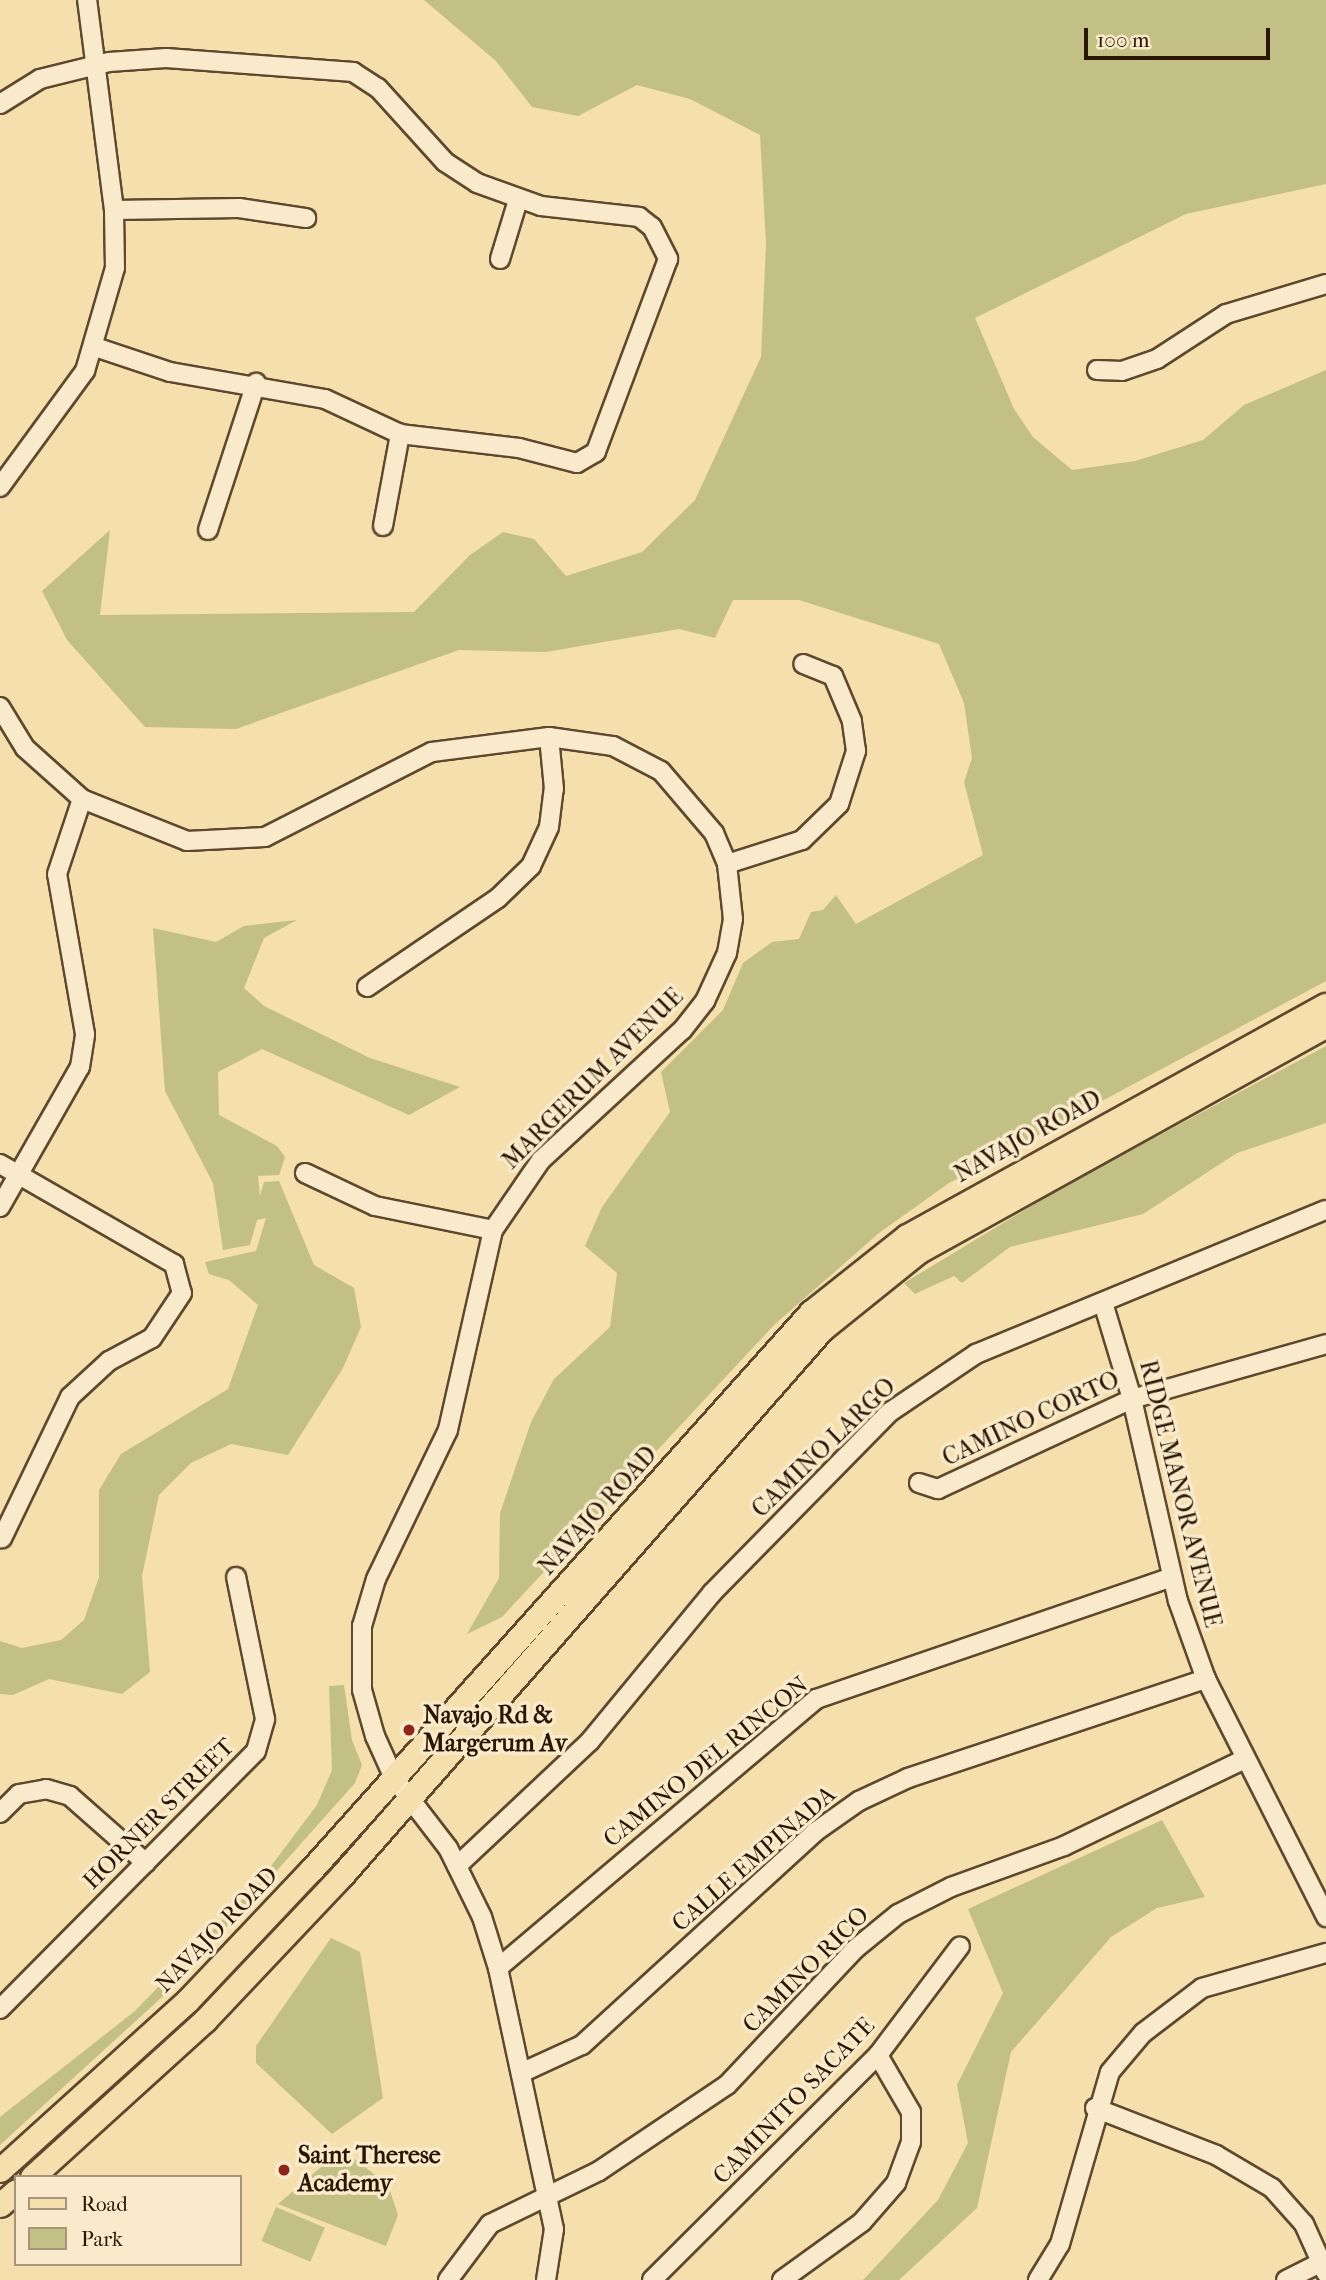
<!DOCTYPE html>
<style>
body{margin:0}
#map{position:relative;width:1326px;height:2280px;overflow:hidden;background:#f5dfad;font-family:"IM FELL French Canon",serif}
div>[style]{position:absolute}
.green>*{inset:0;background:#c2c085;transform-origin:0 0}
.roads{filter:drop-shadow(2px 0 #5e482e) drop-shadow(-2px 0 #5e482e) drop-shadow(0 2px #5e482e) drop-shadow(0 -2px #5e482e)}
.minor>*{height:18px;margin:-9px;padding:0 9px;transform-origin:9px;border-radius:9px;background:#f8eaca}
.major>*{height:23px;margin:-11.5px;padding:0 11.5px;transform-origin:11.5px;border-radius:11.5px;background:#f5dfad}
.dots>*{width:19px;height:19px;translate:-50% -50%;box-sizing:border-box;border:4px solid #f8eaca;border-radius:50%}
span{translate:-50% -50%;white-space:nowrap;text-align:center;line-height:1.15;-webkit-text-stroke:7px #f8eaca;paint-order:stroke}
.street-label{font-size:24px;color:#2b1603}
.poi-label{font-size:24px;color:#2b1603;font-weight:700}
.left{translate:0 -50%;text-align:left}
.legend{position:absolute;left:14px;top:2175px;width:228px;height:91px;box-sizing:border-box;background:#f8eaca;border:2px solid #a6957a;margin:0;padding:9px 12px;list-style:none;font-size:21px;color:#2b1603}
.legend li{display:flex;align-items:center;gap:14px;height:35px}
.legend b{width:35px;border:2px solid #a6957a}
.scale{position:absolute;left:1084px;top:28px;width:186px;height:32px;box-sizing:border-box;border:4px solid #2b1603;border-top:0;padding-left:9px;font-size:21px;line-height:24px;white-space:nowrap;color:#2b1603;-webkit-text-stroke:5px #f8eaca;paint-order:stroke}
</style>
<div id="map">
<div class="green">
<i style="clip-path:polygon(424px 0,1326px 0,1326px 184px,1186px 214px,975px 318px,1014px 409px,1033px 437px,1072px 470px,1135px 461px,1203px 440px,1244px 405px,1326px 370px,1326px 981px,949px 1183px,879px 1233px,774px 1325px,502px 1617px,467px 1634px,499px 1578px,500px 1513px,531px 1422px,554px 1379px,610px 1327px,617px 1273px,585px 1246px,602px 1207px,670px 1112px,661px 1072px,723px 1010px,743px 963px,772px 942px,799px 939px,811px 912px,823px 910px,836px 895px,856px 924px,983px 855px,964px 782px,972px 758px,964px 703px,939px 644px,799px 600px,733px 600px,715px 638px,679px 629px,546px 652px,459px 650px,236px 729px,145px 727px,67px 640px,42px 591px,110px 530px,100px 615px,414px 612px,470px 555px,503px 532px,534px 539px,566px 576px,642px 552px,695px 500px,761px 357px,766px 243px,760px 135px,690px 99px,637px 85px,578px 116px,532px 107px,496px 61px)"></i>
<i style="clip-path:polygon(297px 920px,264px 938px,244px 988px,264px 1006px,370px 1058px,460px 1087px,409px 1115px,262px 1049px,218px 1072px,219px 1115px,277px 1146px,285px 1157px,279px 1175px,258px 1176px,260px 1196px,264px 1182px,279px 1181px,314px 1265px,354px 1288px,361px 1327px,343px 1368px,288px 1455px,231px 1444px,191px 1463px,159px 1495px,142px 1576px,150px 1672px,122px 1694px,49px 1679px,13px 1695px,0 1694px,0 1641px,22px 1648px,61px 1640px,84px 1620px,99px 1577px,99px 1490px,121px 1454px,228px 1389px,258px 1305px,229px 1280px,209px 1274px,205px 1262px,256px 1251px,266px 1218px,257px 1220px,250px 1245px,223px 1250px,213px 1183px,165px 1091px,153px 928px,216px 942px,244px 926px)"></i>
<i style="clip-path:polygon(1326px 1046px,1326px 1123px,1237px 1153px,1143px 1214px,1010px 1247px,962px 1283px,954px 1276px,915px 1294px,904px 1283px,1066px 1185px)"></i>
<i style="clip-path:polygon(344px 1685px,352px 1740px,362px 1765px,355px 1783px,173px 1987px,0 2145px,0 2117px,135px 2011px,259px 1882px,317px 1805px,332px 1770px,329px 1686px)"></i>
<i style="clip-path:polygon(1162px 1820px,1205px 1897px,1157px 1908px,1111px 1937px,1011px 2052px,977px 2208px,899px 2280px,863px 2280px,938px 2200px,968px 2143px,957px 2085px,1003px 1993px,968px 1909px)"></i>
<i style="clip-path:polygon(331px 1938px,360px 1952px,383px 2098px,332px 2134px,256px 2063px,256px 2046px)"></i>
<i style="clip-path:polygon(342px 2149px,388px 2185px,398px 2215px,386px 2246px,278px 2204px)"></i>
<i style="left:276px;top:2207px;width:53px;height:37px;rotate:23deg"></i>
</div>
<div class="roads">
<div class="minor">
<i style="left:0;top:104px;width:47px;rotate:-32deg"></i>
<i style="left:40px;top:79px;width:71px;rotate:-13.8deg"></i>
<i style="left:109px;top:62px;width:57px;rotate:-4deg"></i>
<i style="left:166px;top:58px;width:188px;rotate:4.3deg"></i>
<i style="left:353px;top:72px;width:30px;rotate:33deg"></i>
<i style="left:378px;top:88px;width:100px;rotate:47.8deg"></i>
<i style="left:445px;top:162px;width:38px;rotate:33deg"></i>
<i style="left:477px;top:183px;width:68px;rotate:19.8deg"></i>
<i style="left:541px;top:206px;width:99px;rotate:6.4deg"></i>
<i style="left:639px;top:217px;width:16px;rotate:38deg"></i>
<i style="left:652px;top:227px;width:36px;rotate:63deg"></i>
<i style="left:668px;top:259px;width:206px;rotate:110.5deg"></i>
<i style="left:596px;top:452px;width:22px;rotate:150deg"></i>
<i style="left:577px;top:463px;width:60px;rotate:-165.5deg"></i>
<i style="left:519px;top:448px;width:120px;rotate:-173.3deg"></i>
<i style="left:400px;top:434px;width:83px;rotate:-155deg"></i>
<i style="left:325px;top:399px;width:157px;rotate:-170.1deg"></i>
<i style="left:170px;top:372px;width:79px;rotate:-161.6deg"></i>
<i style="left:114px;top:210px;width:125px;rotate:-0.9deg"></i>
<i style="left:239px;top:208px;width:68px;rotate:8.5deg"></i>
<i style="left:500px;top:259px;width:62px;rotate:-73deg"></i>
<i style="left:1097px;top:370px;width:25px;rotate:2deg"></i>
<i style="left:1122px;top:371px;width:37px;rotate:-19deg"></i>
<i style="left:1157px;top:359px;width:82px;rotate:-33.1deg"></i>
<i style="left:1226px;top:314px;width:104px;rotate:-16.7deg"></i>
<i style="left:0;top:487px;width:144px;rotate:-53.8deg"></i>
<i style="left:85px;top:371px;width:107px;rotate:-73.8deg"></i>
<i style="left:115px;top:268px;width:58px;rotate:-91deg"></i>
<i style="left:114px;top:210px;width:212px;rotate:-97.3deg"></i>
<i style="left:383px;top:526px;width:94px;rotate:-79.5deg"></i>
<i style="left:208px;top:530px;width:155px;rotate:-71.9deg"></i>
<i style="left:0;top:707px;width:48px;rotate:58.6deg"></i>
<i style="left:25px;top:748px;width:76px;rotate:41.8deg"></i>
<i style="left:82px;top:799px;width:113px;rotate:21.8deg"></i>
<i style="left:187px;top:841px;width:78px;rotate:-2.9deg"></i>
<i style="left:265px;top:837px;width:187px;rotate:-27deg"></i>
<i style="left:432px;top:752px;width:118px;rotate:-7.3deg"></i>
<i style="left:549px;top:737px;width:65px;rotate:8deg"></i>
<i style="left:613px;top:746px;width:54px;rotate:27.5deg"></i>
<i style="left:661px;top:771px;width:82px;rotate:49.5deg"></i>
<i style="left:714px;top:833px;width:34px;rotate:67deg"></i>
<i style="left:727px;top:864px;width:55px;rotate:83.8deg"></i>
<i style="left:733px;top:919px;width:35px;rotate:100deg"></i>
<i style="left:727px;top:953px;width:53px;rotate:114.6deg"></i>
<i style="left:705px;top:1001px;width:37px;rotate:128deg"></i>
<i style="left:682px;top:1030px;width:192px;rotate:137.3deg"></i>
<i style="left:541px;top:1160px;width:85px;rotate:124.4deg"></i>
<i style="left:493px;top:1230px;width:205px;rotate:102.7deg"></i>
<i style="left:448px;top:1430px;width:165px;rotate:115.8deg"></i>
<i style="left:376px;top:1579px;width:49px;rotate:106.6deg"></i>
<i style="left:362px;top:1626px;width:64px;rotate:90deg"></i>
<i style="left:362px;top:1690px;width:48px;rotate:74.2deg"></i>
<i style="left:375px;top:1736px;width:46px;rotate:65.7deg"></i>
<i style="left:394px;top:1778px;width:88px;rotate:52.4deg"></i>
<i style="left:448px;top:1848px;width:77px;rotate:63.8deg"></i>
<i style="left:482px;top:1917px;width:53px;rotate:72.6deg"></i>
<i style="left:498px;top:1968px;width:267px;rotate:77.9deg"></i>
<i style="left:554px;top:2229px;width:52px;rotate:98.9deg"></i>
<i style="left:727px;top:864px;width:79px;rotate:-17.7deg"></i>
<i style="left:802px;top:840px;width:52px;rotate:-44.2deg"></i>
<i style="left:839px;top:804px;width:56px;rotate:-72.2deg"></i>
<i style="left:856px;top:751px;width:30px;rotate:-98deg"></i>
<i style="left:852px;top:721px;width:49px;rotate:-112.9deg"></i>
<i style="left:833px;top:676px;width:32px;rotate:-158deg"></i>
<i style="left:367px;top:987px;width:158px;rotate:-34.2deg"></i>
<i style="left:498px;top:898px;width:46px;rotate:-44.1deg"></i>
<i style="left:531px;top:866px;width:43px;rotate:-65.2deg"></i>
<i style="left:549px;top:827px;width:38px;rotate:-83deg"></i>
<i style="left:554px;top:789px;width:52px;rotate:-95.5deg"></i>
<i style="left:0;top:1164px;width:201px;rotate:29.9deg"></i>
<i style="left:174px;top:1264px;width:30px;rotate:75deg"></i>
<i style="left:182px;top:1293px;width:54px;rotate:123.7deg"></i>
<i style="left:152px;top:1338px;width:49px;rotate:151.9deg"></i>
<i style="left:109px;top:1361px;width:53px;rotate:137.3deg"></i>
<i style="left:70px;top:1397px;width:157px;rotate:115.7deg"></i>
<i style="left:305px;top:1173px;width:77px;rotate:25.2deg"></i>
<i style="left:375px;top:1206px;width:120px;rotate:11.5deg"></i>
<i style="left:0;top:1207px;width:161px;rotate:-60.3deg"></i>
<i style="left:80px;top:1067px;width:33px;rotate:-81deg"></i>
<i style="left:85px;top:1034px;width:162px;rotate:-99.9deg"></i>
<i style="left:57px;top:874px;width:79px;rotate:-71.6deg"></i>
<i style="left:1104px;top:1306px;width:97px;rotate:73.2deg"></i>
<i style="left:1132px;top:1399px;width:207px;rotate:77.2deg"></i>
<i style="left:1178px;top:1601px;width:83px;rotate:70.3deg"></i>
<i style="left:1206px;top:1679px;width:267px;rotate:63.2deg"></i>
<i style="left:919px;top:1483px;width:20px;rotate:18deg"></i>
<i style="left:938px;top:1489px;width:214px;rotate:-24.9deg"></i>
<i style="left:1132px;top:1399px;width:202px;rotate:-15.8deg"></i>
<i style="left:0;top:1813px;width:27px;rotate:-45deg"></i>
<i style="left:19px;top:1794px;width:27px;rotate:-10deg"></i>
<i style="left:46px;top:1789px;width:25px;rotate:16deg"></i>
<i style="left:70px;top:1796px;width:101px;rotate:41.4deg"></i>
<i style="left:457px;top:1866px;width:183px;rotate:-43.2deg"></i>
<i style="left:590px;top:1741px;width:192px;rotate:-50.5deg"></i>
<i style="left:712px;top:1593px;width:254px;rotate:-45.5deg"></i>
<i style="left:890px;top:1412px;width:104px;rotate:-34deg"></i>
<i style="left:976px;top:1354px;width:378px;rotate:-22.4deg"></i>
<i style="left:498px;top:1968px;width:417px;rotate:-40.2deg"></i>
<i style="left:816px;top:1699px;width:376px;rotate:-18.9deg"></i>
<i style="left:0;top:2009px;width:363px;rotate:-45.2deg"></i>
<i style="left:256px;top:1751px;width:33px;rotate:-74deg"></i>
<i style="left:265px;top:1719px;width:145px;rotate:-101.5deg"></i>
<i style="left:523px;top:2072px;width:65px;rotate:-24.6deg"></i>
<i style="left:582px;top:2045px;width:316px;rotate:-42.4deg"></i>
<i style="left:815px;top:1832px;width:54px;rotate:-35.2deg"></i>
<i style="left:859px;top:1801px;width:54px;rotate:-25.1deg"></i>
<i style="left:908px;top:1778px;width:314px;rotate:-18.4deg"></i>
<i style="left:1095px;top:2108px;width:130px;rotate:21.2deg"></i>
<i style="left:1216px;top:2155px;width:65px;rotate:30.5deg"></i>
<i style="left:1272px;top:2188px;width:48px;rotate:48.4deg"></i>
<i style="left:1304px;top:2224px;width:54px;rotate:65.8deg"></i>
<i style="left:448px;top:2280px;width:70px;rotate:-53.1deg"></i>
<i style="left:490px;top:2224px;width:121px;rotate:-25.9deg"></i>
<i style="left:599px;top:2171px;width:154px;rotate:-33.9deg"></i>
<i style="left:727px;top:2085px;width:187px;rotate:-46.7deg"></i>
<i style="left:855px;top:1949px;width:55px;rotate:-39.1deg"></i>
<i style="left:898px;top:1914px;width:59px;rotate:-27deg"></i>
<i style="left:951px;top:1887px;width:120px;rotate:-19.9deg"></i>
<i style="left:1064px;top:1846px;width:199px;rotate:-25.7deg"></i>
<i style="left:652px;top:2280px;width:319px;rotate:-44.9deg"></i>
<i style="left:878px;top:2055px;width:136px;rotate:-53deg"></i>
<i style="left:782px;top:2280px;width:99px;rotate:-35.9deg"></i>
<i style="left:862px;top:2222px;width:52px;rotate:-48.9deg"></i>
<i style="left:896px;top:2183px;width:44px;rotate:-69.9deg"></i>
<i style="left:911px;top:2142px;width:30px;rotate:-90deg"></i>
<i style="left:911px;top:2112px;width:66px;rotate:-120.1deg"></i>
<i style="left:1038px;top:2280px;width:42px;rotate:-58.6deg"></i>
<i style="left:1060px;top:2244px;width:179px;rotate:-73.8deg"></i>
<i style="left:1110px;top:2072px;width:51px;rotate:-49.8deg"></i>
<i style="left:1143px;top:2033px;width:74px;rotate:-37.3deg"></i>
<i style="left:1202px;top:1988px;width:129px;rotate:-15.8deg"></i>
<i style="left:1286px;top:2280px;width:40px;rotate:-26.6deg"></i>
</div>
<div class="major">
<i style="left:0;top:2170px;width:253px;rotate:-42.1deg"></i>
<i style="left:188px;top:2000px;width:180px;rotate:-46.6deg"></i>
<i style="left:312px;top:1869px;width:748px;rotate:-48.14deg"></i>
<i style="left:811px;top:1312px;width:122px;rotate:-38.4deg"></i>
<i style="left:907px;top:1236px;width:478px;rotate:-28.9deg"></i>
<i style="left:32px;top:2177px;width:234px;rotate:-42.2deg"></i>
<i style="left:205px;top:2020px;width:201px;rotate:-46.6deg"></i>
<i style="left:343px;top:1874px;width:726px;rotate:-48.69deg"></i>
<i style="left:822px;top:1329px;width:124px;rotate:-38.8deg"></i>
<i style="left:919px;top:1251px;width:466px;rotate:-29deg"></i>
<i style="left:0;top:2205px;width:21px;rotate:-41deg"></i>
</div>
</div>
<div class="dots">
<i style="left:409px;top:1730px;background:#8f2418"></i>
<i style="left:284px;top:2170px;background:#8f2418"></i>
</div>
<div class="street-label">
<span style="left:593px;top:1079px;rotate:-45deg">MARGERUM AVENUE</span>
<span style="left:1028px;top:1137px;rotate:-29deg">NAVAJO ROAD</span>
<span style="left:1031px;top:1419px;rotate:-25deg">CAMINO CORTO</span>
<span style="left:824px;top:1448px;rotate:-44deg">CAMINO LARGO</span>
<span style="left:1180px;top:1494px;rotate:76deg">RIDGE MANOR AVENUE</span>
<span style="left:598px;top:1511px;rotate:-48deg">NAVAJO ROAD</span>
<span style="left:706px;top:1762px;rotate:-39deg">CAMINO DEL RINCON</span>
<span style="left:159px;top:1814px;rotate:-45deg">HORNER STREET</span>
<span style="left:754px;top:1859px;rotate:-41deg">CALLE EMPINADA</span>
<span style="left:217px;top:1930px;rotate:-46deg">NAVAJO ROAD</span>
<span style="left:806px;top:1970px;rotate:-45deg">CAMINO RICO</span>
<span style="left:794px;top:2101px;rotate:-46deg">CAMINITO SACATE</span>
</div>
<div class="poi-label">
<span class="left" style="left:423px;top:1730px">Navajo Rd &amp;<br>Margerum Av</span>
<span class="left" style="left:298px;top:2170px">Saint Therese<br>Academy</span>
</div>
<ul class="legend">
<li><b style="height:9px;background:#f5dfad"></b>Road</li>
<li><b style="height:19px;background:#c2c085"></b>Park</li>
</ul>
<div class="scale">100 m</div>
</div>
